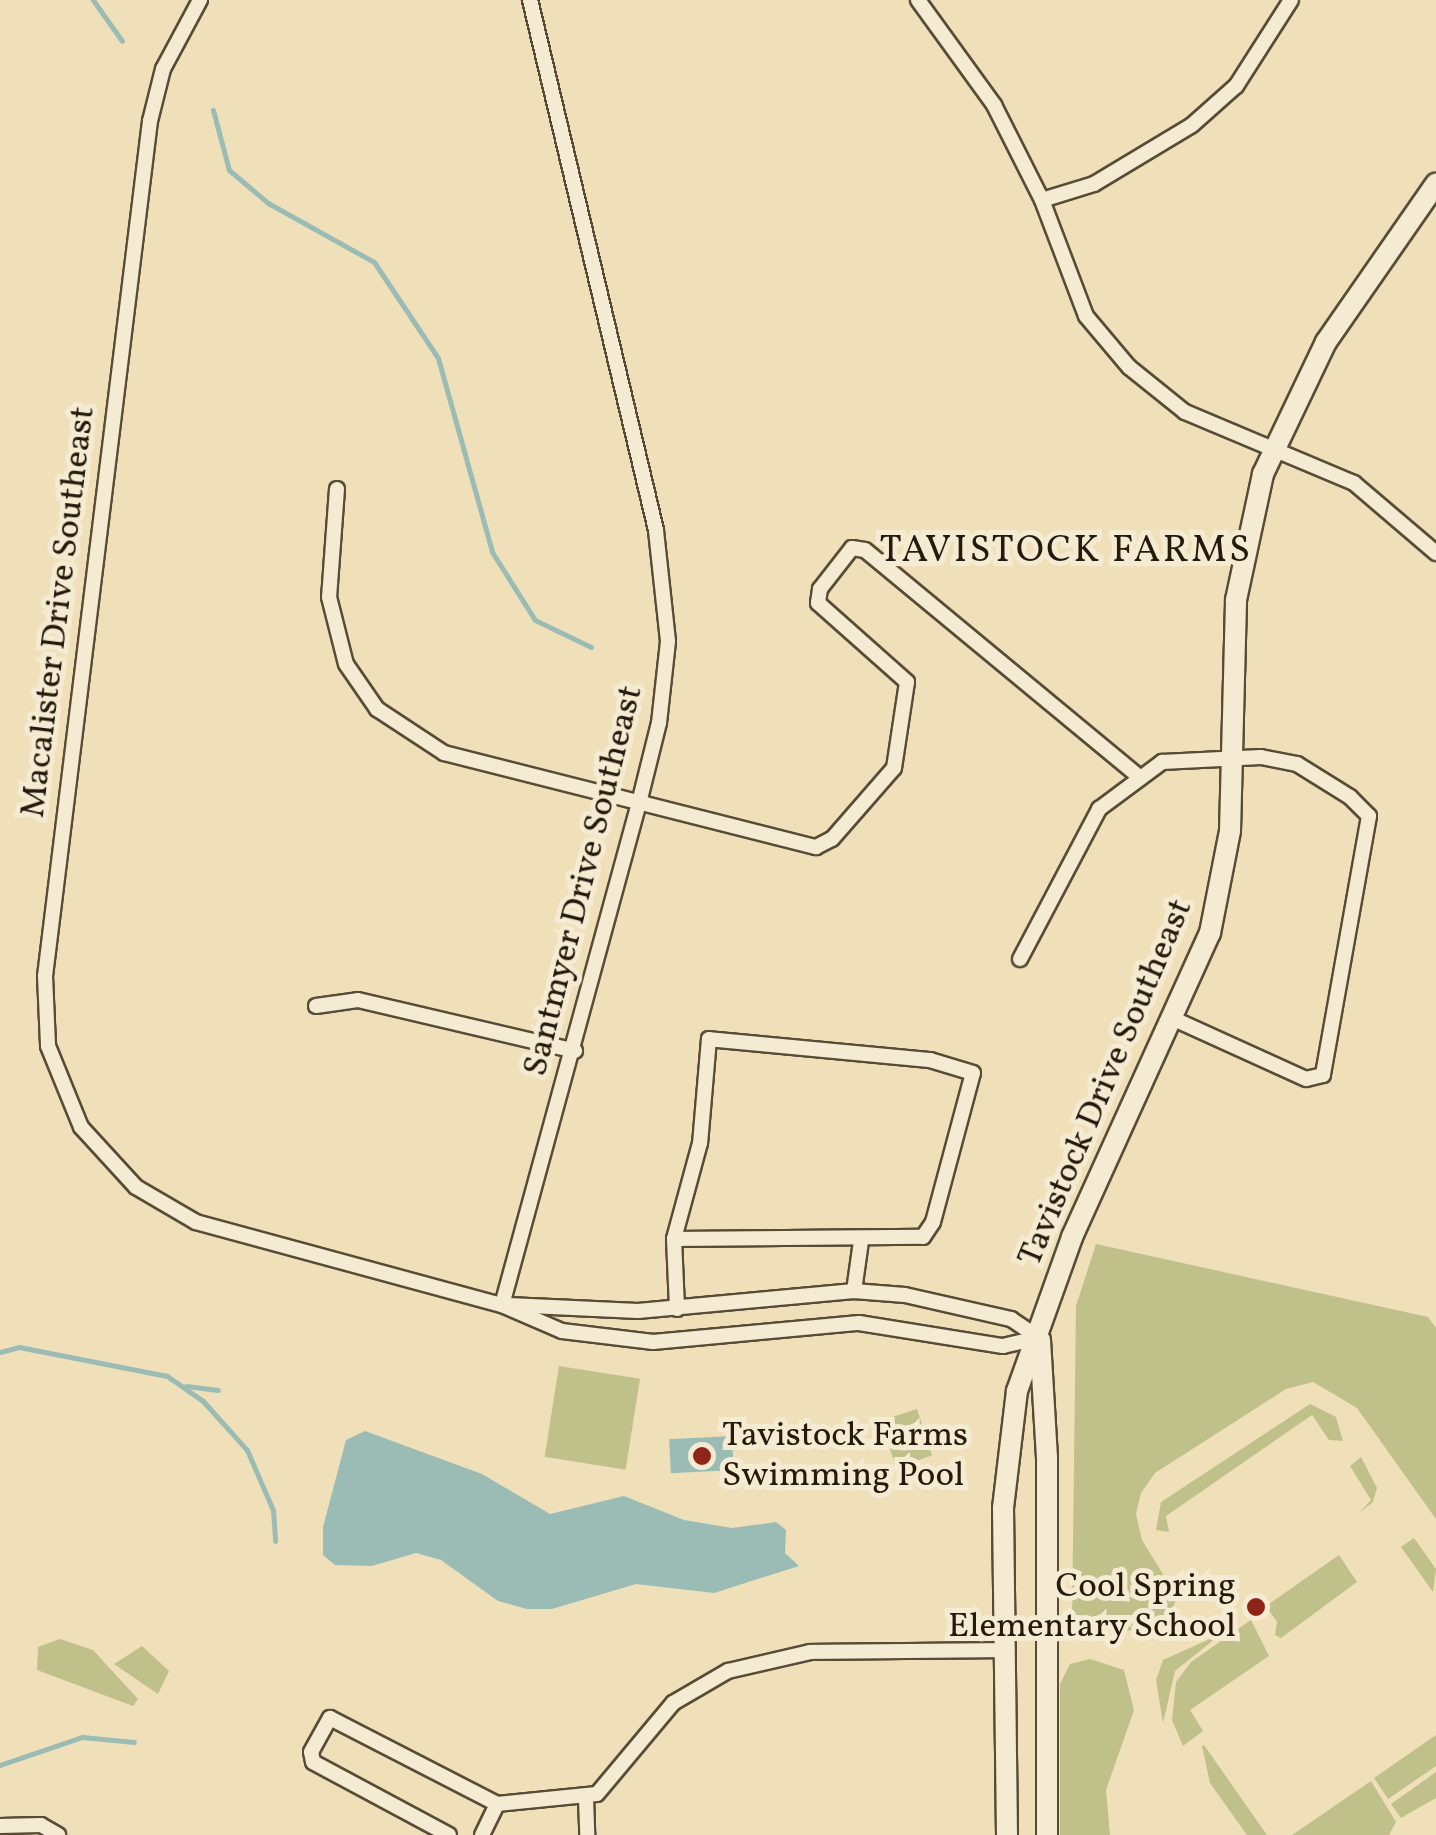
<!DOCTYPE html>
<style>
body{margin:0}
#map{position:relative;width:1436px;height:1835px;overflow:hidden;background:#efe0b9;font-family:Vollkorn,serif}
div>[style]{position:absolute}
.green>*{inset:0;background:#c0c08a;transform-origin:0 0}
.water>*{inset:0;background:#9bbcb5;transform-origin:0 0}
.stream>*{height:5px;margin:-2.5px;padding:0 2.5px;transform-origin:2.5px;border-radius:2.5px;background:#9bbcb5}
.roads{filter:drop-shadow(2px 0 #584c36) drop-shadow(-2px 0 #584c36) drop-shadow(0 2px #584c36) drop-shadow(0 -2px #584c36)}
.street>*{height:14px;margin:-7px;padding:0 7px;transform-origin:7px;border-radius:7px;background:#f5ebd2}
.secondary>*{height:20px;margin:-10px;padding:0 10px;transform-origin:10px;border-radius:10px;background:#f5ebd2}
.dots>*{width:28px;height:28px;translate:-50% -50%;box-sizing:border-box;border:5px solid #f5ebd2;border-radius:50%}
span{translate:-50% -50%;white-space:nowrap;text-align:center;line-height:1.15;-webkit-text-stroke:10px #f5ebd2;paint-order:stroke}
.street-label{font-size:35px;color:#251a0b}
.poi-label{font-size:35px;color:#251a0b}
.left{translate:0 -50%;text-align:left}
.right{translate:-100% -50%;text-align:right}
.neighbourhood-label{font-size:38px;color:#251a0b;letter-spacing:2.5px}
</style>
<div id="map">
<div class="green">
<i style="clip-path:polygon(1096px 1244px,1428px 1317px,1436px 1328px,1436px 1519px,1357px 1408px,1313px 1382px,1286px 1389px,1155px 1473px,1141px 1493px,1136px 1514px,1142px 1540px,1177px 1597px,1168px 1621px,1149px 1631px,1089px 1629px,1072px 1620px,1076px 1306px)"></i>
<i style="left:559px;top:1366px;width:82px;height:92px;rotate:9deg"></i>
<i style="clip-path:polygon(1310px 1404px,1336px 1417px,1343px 1441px,1329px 1440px,1312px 1415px,1166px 1516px,1169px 1532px,1156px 1530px,1161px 1502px)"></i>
<i style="left:917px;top:1409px;width:49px;height:38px;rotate:72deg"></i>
<i style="clip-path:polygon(1361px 1457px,1377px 1488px,1373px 1502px,1359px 1513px,1371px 1500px,1350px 1466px)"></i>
<i style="clip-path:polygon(1414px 1538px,1436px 1569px,1433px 1592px,1401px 1547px)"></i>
<i style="clip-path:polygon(1339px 1555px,1357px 1582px,1281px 1638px,1275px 1635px,1277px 1622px,1266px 1606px)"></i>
<i style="clip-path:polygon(1251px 1620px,1269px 1656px,1190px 1710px,1203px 1731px,1183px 1746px,1172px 1720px,1176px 1682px,1191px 1662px)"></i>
<i style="clip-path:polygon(1221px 1634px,1175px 1671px,1163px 1723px,1156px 1680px,1163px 1660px)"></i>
<i style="clip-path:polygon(60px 1639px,93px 1650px,138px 1699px,133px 1706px,37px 1670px,38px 1647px)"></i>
<i style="clip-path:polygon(142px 1646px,169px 1671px,158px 1694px,114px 1664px)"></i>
<i style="clip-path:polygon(1090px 1659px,1124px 1670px,1134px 1710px,1106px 1790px,1110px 1835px,1060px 1835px,1060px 1684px,1070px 1664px)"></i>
<i style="clip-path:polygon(1436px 1735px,1436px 1766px,1388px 1799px,1374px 1778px)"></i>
<i style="clip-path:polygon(1202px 1746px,1204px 1745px,1267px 1835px,1247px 1835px,1210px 1783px)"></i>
<i style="clip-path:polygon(1436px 1772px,1436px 1798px,1401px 1818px,1391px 1804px)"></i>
<i style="clip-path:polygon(1371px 1781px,1396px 1822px,1389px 1835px,1292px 1835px)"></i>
</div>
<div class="water">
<i style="clip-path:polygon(365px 1431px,482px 1474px,550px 1514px,624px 1496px,684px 1520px,732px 1528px,776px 1522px,786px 1530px,785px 1553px,799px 1566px,714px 1593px,636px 1584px,552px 1609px,527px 1609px,498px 1601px,441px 1560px,416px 1553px,372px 1566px,335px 1565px,323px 1555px,323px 1527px,346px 1440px)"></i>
<i style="left:732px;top:1436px;width:34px;height:63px;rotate:87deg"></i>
</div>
<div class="stream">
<i style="left:93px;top:0;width:50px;rotate:54.7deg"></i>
<i style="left:213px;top:110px;width:62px;rotate:75.1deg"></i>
<i style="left:229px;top:170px;width:51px;rotate:40.2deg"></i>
<i style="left:268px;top:203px;width:121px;rotate:29.1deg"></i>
<i style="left:374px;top:262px;width:115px;rotate:56.3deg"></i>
<i style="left:438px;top:358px;width:201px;rotate:74.4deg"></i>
<i style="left:492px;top:552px;width:80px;rotate:57.7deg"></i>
<i style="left:535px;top:620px;width:62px;rotate:25.7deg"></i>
<i style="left:0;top:1352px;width:20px;rotate:-15deg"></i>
<i style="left:19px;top:1347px;width:151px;rotate:11.1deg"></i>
<i style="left:167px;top:1376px;width:44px;rotate:34.8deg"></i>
<i style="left:203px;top:1401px;width:66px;rotate:48.1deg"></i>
<i style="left:247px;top:1450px;width:65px;rotate:66.6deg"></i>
<i style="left:273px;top:1510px;width:31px;rotate:86deg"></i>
<i style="left:186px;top:1386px;width:32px;rotate:7deg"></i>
<i style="left:0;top:1765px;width:87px;rotate:-18.9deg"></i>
<i style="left:82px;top:1737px;width:52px;rotate:5.5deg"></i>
</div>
<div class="roads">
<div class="street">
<i style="left:200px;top:0;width:78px;rotate:118.2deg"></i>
<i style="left:163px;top:69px;width:54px;rotate:104deg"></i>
<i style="left:150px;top:121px;width:861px;rotate:97deg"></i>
<i style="left:45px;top:976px;width:70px;rotate:87.5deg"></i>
<i style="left:48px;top:1046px;width:87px;rotate:67.8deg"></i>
<i style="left:81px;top:1127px;width:81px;rotate:47.5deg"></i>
<i style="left:136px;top:1187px;width:69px;rotate:30.3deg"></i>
<i style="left:196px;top:1222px;width:317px;rotate:15.2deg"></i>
<i style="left:502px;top:1305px;width:65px;rotate:23.4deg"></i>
<i style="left:562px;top:1331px;width:92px;rotate:6.9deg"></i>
<i style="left:653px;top:1342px;width:207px;rotate:-5.3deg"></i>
<i style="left:859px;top:1323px;width:146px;rotate:9.1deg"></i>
<i style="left:1003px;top:1346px;width:37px;rotate:-13deg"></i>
<i style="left:918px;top:0;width:130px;rotate:54.1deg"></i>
<i style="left:994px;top:105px;width:106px;rotate:63.2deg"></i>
<i style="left:1042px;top:200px;width:124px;rotate:69.2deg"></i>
<i style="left:1086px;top:316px;width:67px;rotate:49.9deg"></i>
<i style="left:1129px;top:367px;width:72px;rotate:38.8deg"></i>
<i style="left:1185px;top:412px;width:183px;rotate:22.8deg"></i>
<i style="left:1354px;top:483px;width:108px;rotate:40.5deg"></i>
<i style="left:1042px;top:200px;width:54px;rotate:-17.1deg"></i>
<i style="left:1094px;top:184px;width:114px;rotate:-31deg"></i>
<i style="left:1192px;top:125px;width:59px;rotate:-41.6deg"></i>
<i style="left:1236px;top:86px;width:102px;rotate:-57.4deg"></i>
<i style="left:337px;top:489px;width:108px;rotate:94.2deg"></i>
<i style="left:329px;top:597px;width:69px;rotate:75.8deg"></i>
<i style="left:346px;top:664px;width:55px;rotate:55.4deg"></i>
<i style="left:377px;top:709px;width:80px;rotate:33.3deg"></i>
<i style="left:444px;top:753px;width:384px;rotate:14.2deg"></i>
<i style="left:816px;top:847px;width:18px;rotate:-27deg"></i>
<i style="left:832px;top:839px;width:94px;rotate:-48.9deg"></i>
<i style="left:894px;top:768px;width:87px;rotate:-81.4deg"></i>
<i style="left:907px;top:682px;width:119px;rotate:-138.4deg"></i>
<i style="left:818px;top:603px;width:14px;rotate:-82deg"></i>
<i style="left:820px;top:589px;width:52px;rotate:-52deg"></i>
<i style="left:852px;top:548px;width:13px;rotate:9deg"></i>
<i style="left:865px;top:550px;width:354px;rotate:39.6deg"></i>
<i style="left:1020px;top:959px;width:170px;rotate:-62.2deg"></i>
<i style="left:1099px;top:809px;width:79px;rotate:-36.7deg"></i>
<i style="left:1162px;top:762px;width:99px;rotate:-2.9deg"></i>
<i style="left:1261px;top:757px;width:37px;rotate:11deg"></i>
<i style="left:1297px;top:764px;width:62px;rotate:31.9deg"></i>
<i style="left:1350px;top:797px;width:27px;rotate:45deg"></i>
<i style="left:1369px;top:816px;width:263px;rotate:100.1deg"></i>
<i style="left:1323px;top:1075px;width:17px;rotate:167deg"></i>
<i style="left:1306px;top:1079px;width:145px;rotate:-155.6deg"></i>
<i style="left:316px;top:1006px;width:42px;rotate:-8.1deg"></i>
<i style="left:358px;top:1000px;width:223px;rotate:13.2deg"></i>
<i style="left:674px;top:1239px;width:249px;rotate:-0.5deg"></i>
<i style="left:923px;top:1237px;width:18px;rotate:-56deg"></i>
<i style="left:933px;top:1222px;width:154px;rotate:-75deg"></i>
<i style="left:973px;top:1073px;width:45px;rotate:-163.2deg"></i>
<i style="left:930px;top:1060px;width:222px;rotate:-174.6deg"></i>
<i style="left:709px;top:1039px;width:104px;rotate:94.9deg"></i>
<i style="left:700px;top:1143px;width:99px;rotate:105.2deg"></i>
<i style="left:674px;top:1239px;width:70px;rotate:87.5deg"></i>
<i style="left:854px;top:1291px;width:50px;rotate:-82deg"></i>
<i style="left:502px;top:1305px;width:524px;rotate:-74.74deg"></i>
<i style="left:640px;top:799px;width:78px;rotate:-76deg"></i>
<i style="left:659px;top:723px;width:82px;rotate:-83.7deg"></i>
<i style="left:668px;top:641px;width:112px;rotate:-96.2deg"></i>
<i style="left:656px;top:530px;width:545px;rotate:-103.37deg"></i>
<i style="left:508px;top:1305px;width:130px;rotate:2.6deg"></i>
<i style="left:638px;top:1311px;width:217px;rotate:-5.3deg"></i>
<i style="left:854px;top:1291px;width:51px;rotate:4.5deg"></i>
<i style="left:905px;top:1295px;width:109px;rotate:12.8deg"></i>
<i style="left:1011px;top:1319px;width:34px;rotate:34deg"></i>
<i style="left:586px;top:1798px;width:37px;rotate:88deg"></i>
<i style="left:0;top:1826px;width:41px;rotate:-1.4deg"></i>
<i style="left:41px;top:1825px;width:20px;rotate:30deg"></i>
<i style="left:449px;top:1835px;width:154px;rotate:-151.8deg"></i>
<i style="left:313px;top:1762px;width:10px;rotate:-101deg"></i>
<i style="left:311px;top:1752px;width:39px;rotate:-61deg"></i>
<i style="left:330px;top:1718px;width:188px;rotate:27.2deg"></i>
<i style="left:482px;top:1835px;width:34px;rotate:-64deg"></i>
<i style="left:497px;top:1804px;width:100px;rotate:-5.7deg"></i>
<i style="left:597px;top:1794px;width:119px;rotate:-50.1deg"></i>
<i style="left:673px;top:1703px;width:64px;rotate:-30.2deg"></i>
<i style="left:728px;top:1671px;width:84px;rotate:-13deg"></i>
<i style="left:810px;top:1652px;width:194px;rotate:-0.6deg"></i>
</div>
<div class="secondary">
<i style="left:1040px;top:1340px;width:117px;rotate:86.6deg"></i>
<i style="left:1047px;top:1457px;width:378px;rotate:90deg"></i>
<i style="left:1007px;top:1835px;width:327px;rotate:-90.7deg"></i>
<i style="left:1003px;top:1508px;width:118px;rotate:-83.2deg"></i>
<i style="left:1017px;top:1391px;width:164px;rotate:-70.3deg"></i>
<i style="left:1072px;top:1237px;width:334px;rotate:-65.6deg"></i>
<i style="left:1210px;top:933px;width:104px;rotate:-78.9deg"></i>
<i style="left:1230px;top:831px;width:231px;rotate:-88.5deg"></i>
<i style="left:1236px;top:600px;width:129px;rotate:-77.9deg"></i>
<i style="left:1263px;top:474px;width:146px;rotate:-64.5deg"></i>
<i style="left:1326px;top:342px;width:193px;rotate:-55.2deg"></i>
</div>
</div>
<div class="dots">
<i style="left:702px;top:1456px;background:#8f2418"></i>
<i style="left:1256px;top:1607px;background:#8f2418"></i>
</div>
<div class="street-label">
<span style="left:59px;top:612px;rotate:-83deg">Macalister Drive Southeast</span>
<span style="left:584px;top:881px;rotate:-76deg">Santmyer Drive Southeast</span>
<span style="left:1106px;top:1083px;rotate:-67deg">Tavistock Drive Southeast</span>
</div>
<div class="poi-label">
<span class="left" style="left:722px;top:1456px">Tavistock Farms<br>Swimming Pool</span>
<span class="right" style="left:1236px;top:1607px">Cool Spring<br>Elementary School</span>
</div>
<div class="neighbourhood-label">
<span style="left:1066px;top:552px">TAVISTOCK FARMS</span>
</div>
</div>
